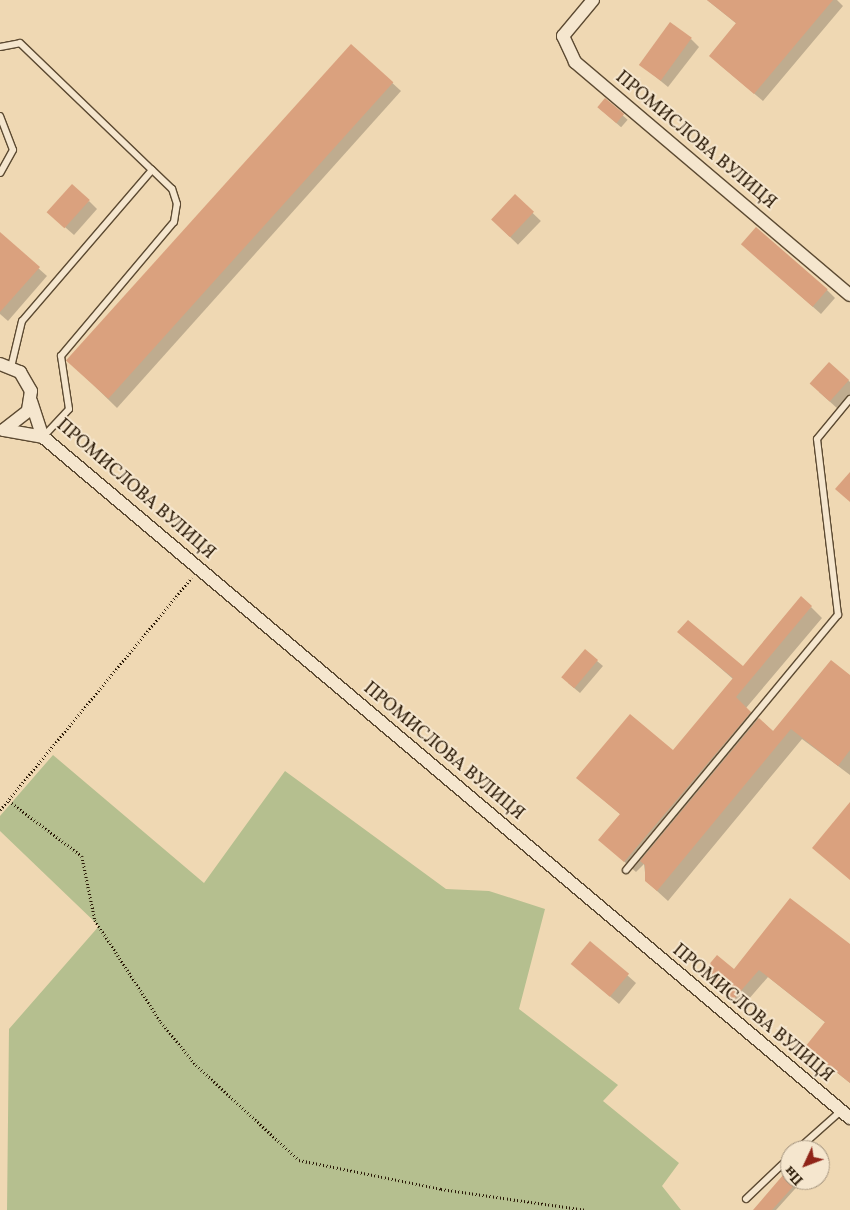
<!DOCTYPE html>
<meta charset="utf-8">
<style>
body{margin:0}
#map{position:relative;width:850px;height:1210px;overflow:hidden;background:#efd8b3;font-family:Vollkorn,serif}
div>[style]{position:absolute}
.green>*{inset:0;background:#b5bf8f}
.shadow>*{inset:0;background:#0003;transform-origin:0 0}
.building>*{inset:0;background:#daa17e;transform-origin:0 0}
.path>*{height:2.5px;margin-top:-1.25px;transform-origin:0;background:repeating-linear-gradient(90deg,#2b1a07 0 1px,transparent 0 3.5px)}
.roads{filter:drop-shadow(1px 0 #5c4a32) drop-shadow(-1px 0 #5c4a32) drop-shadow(0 1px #5c4a32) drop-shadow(0 -1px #5c4a32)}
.service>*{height:6px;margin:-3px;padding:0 3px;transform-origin:3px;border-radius:3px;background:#f5e6ce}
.minor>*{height:12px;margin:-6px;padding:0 6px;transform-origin:6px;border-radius:6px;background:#f5e6ce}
span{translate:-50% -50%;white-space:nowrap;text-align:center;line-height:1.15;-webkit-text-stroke:4px #f5e6ce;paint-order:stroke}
.street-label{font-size:18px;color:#2b1a07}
.north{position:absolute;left:780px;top:1140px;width:50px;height:50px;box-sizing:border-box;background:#f5e6ce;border:1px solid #a4947e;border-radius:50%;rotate:227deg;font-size:14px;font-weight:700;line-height:20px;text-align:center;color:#2b1a07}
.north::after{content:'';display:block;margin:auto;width:18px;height:22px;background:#8f2418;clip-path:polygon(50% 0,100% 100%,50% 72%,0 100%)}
</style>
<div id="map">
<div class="green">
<i style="clip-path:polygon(53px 755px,204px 883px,285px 771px,446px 889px,489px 891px,545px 909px,519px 1009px,618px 1085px,603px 1101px,679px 1163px,662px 1186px,681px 1210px,7px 1210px,9px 1029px,99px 926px,0 831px,0 816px)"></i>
</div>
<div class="shadow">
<i style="clip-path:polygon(707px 0,837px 0,843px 6px,763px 101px,719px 64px,737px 24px)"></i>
<i style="clip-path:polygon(691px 39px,699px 47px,668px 87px,640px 64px)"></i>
<i style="clip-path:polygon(351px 45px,401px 91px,117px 408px,77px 369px)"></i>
<i style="left:605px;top:100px;width:30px;height:10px;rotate:41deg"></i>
<i style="left:515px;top:196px;width:36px;height:33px;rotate:44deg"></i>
<i style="clip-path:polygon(89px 201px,97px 209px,74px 235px,57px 220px)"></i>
<i style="clip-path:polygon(0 234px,47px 276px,8px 321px,0 314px)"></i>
<i style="clip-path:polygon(751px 252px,827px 290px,835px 298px,821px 314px)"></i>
<i style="clip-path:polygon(830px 364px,850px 382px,850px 396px,838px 409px,819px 392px)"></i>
<i style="clip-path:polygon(811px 607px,822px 618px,746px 708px,774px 732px,850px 675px,850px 775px,802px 739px,668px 901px,646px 881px,644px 864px,636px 872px,600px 840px,621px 815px,578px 778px,673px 752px,733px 679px,679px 632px,743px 668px)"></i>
<i style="clip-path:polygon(585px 651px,603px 666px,580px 693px,568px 683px)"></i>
<i style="clip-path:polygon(591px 943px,636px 983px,619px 1004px,581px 972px)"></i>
<i style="clip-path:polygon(850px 946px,850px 1083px,815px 1055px,826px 1023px,768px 977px,741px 1008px,711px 982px,734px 971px)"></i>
<i style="clip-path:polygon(814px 1143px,826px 1154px,820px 1160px,820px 1150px,808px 1150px)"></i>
<i style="clip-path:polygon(790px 1170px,790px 1180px,803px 1180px,776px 1210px,754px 1210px)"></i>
</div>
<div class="building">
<i style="clip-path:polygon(707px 0,833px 0,754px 94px,709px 56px,736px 23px)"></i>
<i style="left:670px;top:22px;width:27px;height:53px;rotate:36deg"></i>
<i style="left:351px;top:44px;width:57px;height:426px;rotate:42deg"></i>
<i style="left:605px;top:98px;width:25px;height:12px;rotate:40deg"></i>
<i style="left:72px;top:184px;width:24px;height:38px;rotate:42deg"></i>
<i style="left:515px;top:194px;width:26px;height:35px;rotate:43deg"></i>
<i style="left:756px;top:227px;width:95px;height:23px;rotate:41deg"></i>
<i style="clip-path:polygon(0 232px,40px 267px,0 312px)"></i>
<i style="left:829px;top:362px;width:27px;height:29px;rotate:42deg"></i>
<i style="clip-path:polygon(850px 472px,850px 502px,835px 489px)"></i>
<i style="clip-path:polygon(801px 596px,812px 606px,736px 697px,751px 712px,624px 862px,598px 840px,620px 814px,576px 778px,630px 714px,673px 750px,733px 678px,677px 632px,688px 620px,743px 666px)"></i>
<i style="left:585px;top:649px;width:17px;height:37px;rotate:40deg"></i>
<i style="clip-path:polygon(831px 660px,850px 675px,850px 750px,838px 766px,791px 729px,657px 891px,645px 881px,645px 865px,640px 861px,759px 718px,773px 731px)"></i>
<i style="clip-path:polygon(850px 802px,850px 880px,812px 848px)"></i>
<i style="clip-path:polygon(790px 898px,850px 944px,850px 1083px,805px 1047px,825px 1022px,759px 970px,732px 1001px,701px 974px,717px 955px,734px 969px)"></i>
<i style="left:590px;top:941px;width:51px;height:30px;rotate:40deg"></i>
<i style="clip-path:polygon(790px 1167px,790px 1180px,799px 1180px,772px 1210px,753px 1210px)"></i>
</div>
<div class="path">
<i style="left:9px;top:801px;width:91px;rotate:37deg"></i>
<i style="left:82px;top:856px;width:65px;rotate:78.5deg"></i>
<i style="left:95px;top:920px;width:121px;rotate:57.1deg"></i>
<i style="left:161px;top:1022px;width:55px;rotate:50.9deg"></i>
<i style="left:196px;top:1065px;width:140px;rotate:42.7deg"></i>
<i style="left:299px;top:1160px;width:145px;rotate:11.5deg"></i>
<i style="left:441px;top:1189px;width:147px;rotate:8.2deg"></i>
<i style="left:0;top:810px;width:301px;rotate:-50.5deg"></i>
</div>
<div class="roads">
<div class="service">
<i style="left:0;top:47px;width:20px;rotate:-11deg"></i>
<i style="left:20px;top:43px;width:183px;rotate:43.9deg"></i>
<i style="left:152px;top:170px;width:199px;rotate:130.7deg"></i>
<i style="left:22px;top:321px;width:47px;rotate:103.4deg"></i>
<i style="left:0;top:116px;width:36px;rotate:69deg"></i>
<i style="left:13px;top:150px;width:26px;rotate:119deg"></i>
<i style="left:43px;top:437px;width:38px;rotate:-47deg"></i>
<i style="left:69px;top:409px;width:54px;rotate:-98.6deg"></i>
<i style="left:61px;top:356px;width:175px;rotate:-49.9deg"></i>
<i style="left:174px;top:222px;width:18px;rotate:-81deg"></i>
<i style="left:177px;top:204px;width:16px;rotate:-108deg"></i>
<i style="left:172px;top:189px;width:28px;rotate:-136deg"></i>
<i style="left:626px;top:870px;width:332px;rotate:-50.3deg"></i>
<i style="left:838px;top:615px;width:177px;rotate:-96.8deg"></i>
<i style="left:817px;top:439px;width:52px;rotate:-50.5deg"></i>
<i style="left:797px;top:1150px;width:59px;rotate:-41.6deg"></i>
<i style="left:746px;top:1199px;width:61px;rotate:-43.7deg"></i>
</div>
<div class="minor">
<i style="left:593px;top:0;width:47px;rotate:129.8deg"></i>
<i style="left:563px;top:36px;width:29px;rotate:65deg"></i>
<i style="left:575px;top:62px;width:360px;rotate:40.3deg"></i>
<i style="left:0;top:364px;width:22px;rotate:22deg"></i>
<i style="left:20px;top:372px;width:22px;rotate:60deg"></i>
<i style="left:31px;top:391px;width:20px;rotate:99deg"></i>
<i style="left:28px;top:411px;width:31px;rotate:142deg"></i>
<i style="left:31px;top:401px;width:38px;rotate:72deg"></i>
<i style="left:43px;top:437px;width:1056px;rotate:40.16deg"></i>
<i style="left:4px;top:430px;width:40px;rotate:10deg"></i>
</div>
</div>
<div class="street-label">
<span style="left:695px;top:141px;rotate:40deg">ПРОМИСЛОВА ВУЛИЦЯ</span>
<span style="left:135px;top:490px;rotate:41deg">ПРОМИСЛОВА ВУЛИЦЯ</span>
<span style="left:443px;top:752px;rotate:40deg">ПРОМИСЛОВА ВУЛИЦЯ</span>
<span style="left:752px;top:1014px;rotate:40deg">ПРОМИСЛОВА ВУЛИЦЯ</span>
</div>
<div class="north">Пн</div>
</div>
